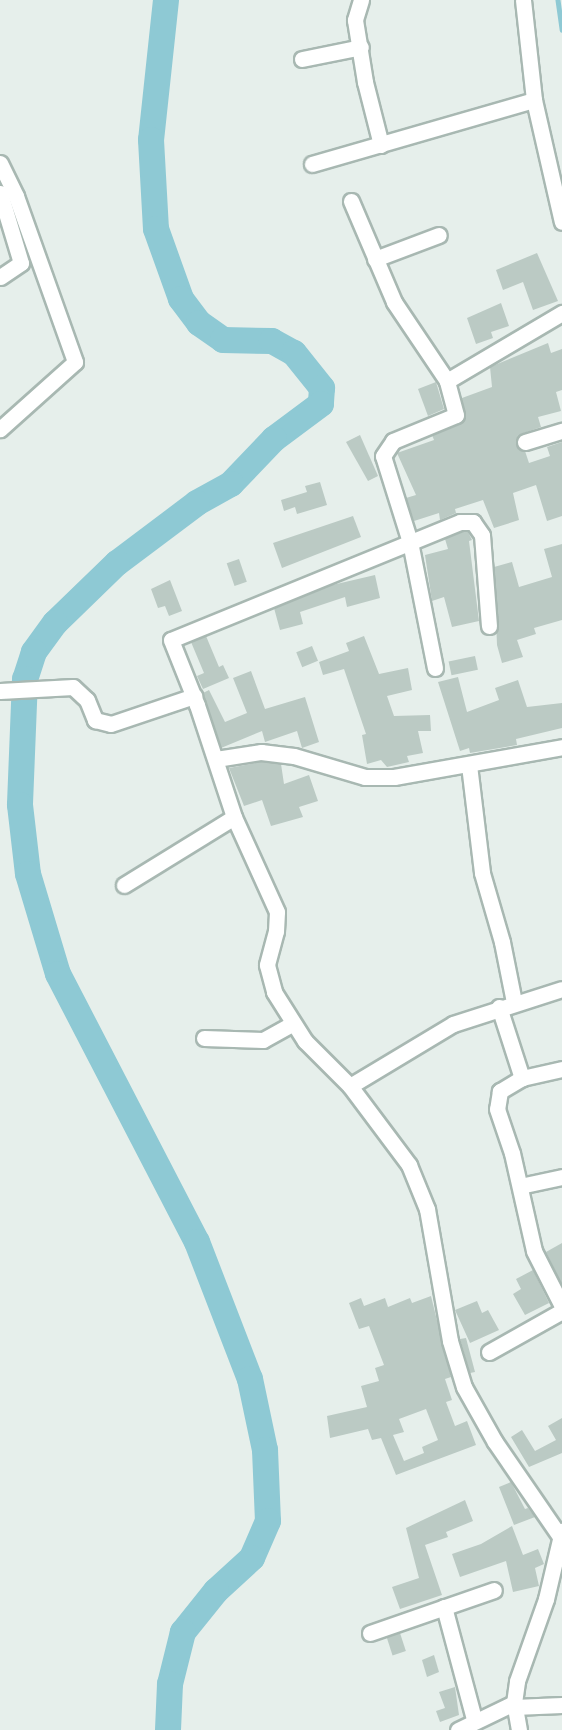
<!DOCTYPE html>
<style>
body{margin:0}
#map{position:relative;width:562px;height:1730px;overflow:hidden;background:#e6efeb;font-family:"Public Sans",sans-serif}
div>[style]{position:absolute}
.stream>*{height:4.5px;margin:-2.25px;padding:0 2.25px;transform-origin:2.25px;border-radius:2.25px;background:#8ec9d4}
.river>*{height:26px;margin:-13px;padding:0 13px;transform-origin:13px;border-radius:13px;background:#8ec9d4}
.building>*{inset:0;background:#bbcac4;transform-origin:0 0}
.roads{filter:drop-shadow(2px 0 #a8b8b2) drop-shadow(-2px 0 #a8b8b2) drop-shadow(0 2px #a8b8b2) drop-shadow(0 -2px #a8b8b2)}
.minor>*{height:15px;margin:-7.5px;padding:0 7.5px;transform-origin:7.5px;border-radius:7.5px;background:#fff}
span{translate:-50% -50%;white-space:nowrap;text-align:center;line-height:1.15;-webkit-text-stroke:5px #f7fbf9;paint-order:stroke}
</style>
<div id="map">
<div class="stream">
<i style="left:558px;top:0;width:30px;rotate:82deg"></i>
</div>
<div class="river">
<i style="left:166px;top:0;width:141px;rotate:96.1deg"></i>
<i style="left:151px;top:140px;width:89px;rotate:86.8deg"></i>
<i style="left:156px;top:229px;width:74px;rotate:70.3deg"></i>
<i style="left:181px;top:299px;width:30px;rotate:53deg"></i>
<i style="left:199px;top:323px;width:29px;rotate:35deg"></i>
<i style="left:223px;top:340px;width:49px;rotate:1.2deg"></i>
<i style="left:272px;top:341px;width:25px;rotate:29deg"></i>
<i style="left:294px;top:353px;width:45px;rotate:51.3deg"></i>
<i style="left:322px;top:388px;width:16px;rotate:94deg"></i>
<i style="left:321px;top:404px;width:59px;rotate:143.3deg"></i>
<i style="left:274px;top:439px;width:62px;rotate:133.7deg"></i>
<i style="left:231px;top:484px;width:39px;rotate:151deg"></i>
<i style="left:197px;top:503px;width:100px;rotate:143.1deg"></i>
<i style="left:117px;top:563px;width:86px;rotate:135.9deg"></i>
<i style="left:55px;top:623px;width:36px;rotate:126deg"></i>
<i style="left:34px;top:652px;width:28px;rotate:108deg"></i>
<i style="left:25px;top:679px;width:126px;rotate:92.3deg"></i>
<i style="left:20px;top:805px;width:69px;rotate:83.4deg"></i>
<i style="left:28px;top:874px;width:104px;rotate:73.3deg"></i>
<i style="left:58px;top:974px;width:302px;rotate:62.6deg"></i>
<i style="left:197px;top:1242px;width:147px;rotate:68.9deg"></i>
<i style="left:250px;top:1379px;width:73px;rotate:78.1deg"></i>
<i style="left:265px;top:1450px;width:71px;rotate:87.6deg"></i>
<i style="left:268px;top:1521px;width:40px;rotate:113.4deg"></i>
<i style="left:252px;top:1558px;width:49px;rotate:137.5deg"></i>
<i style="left:216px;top:1591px;width:53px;rotate:128.8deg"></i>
<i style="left:183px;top:1632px;width:54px;rotate:104deg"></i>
<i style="left:170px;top:1684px;width:46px;rotate:92.5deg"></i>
</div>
<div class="building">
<i style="clip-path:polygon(537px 253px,558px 301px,533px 310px,523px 282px,503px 290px,496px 270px)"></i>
<i style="clip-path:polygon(501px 303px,509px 326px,491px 332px,493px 338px,476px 344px,467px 318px)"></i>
<i style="clip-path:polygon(548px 343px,551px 353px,562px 349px,562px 390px,556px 392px,561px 411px,538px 417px,541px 427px,518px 435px,516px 444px,525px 451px,529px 463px,550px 456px,547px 447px,562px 442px,562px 516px,547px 521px,536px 485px,513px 493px,519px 520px,494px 528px,483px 500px,455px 509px,456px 513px,440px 520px,439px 513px,414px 521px,406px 498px,416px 495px,397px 453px,434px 440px,432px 435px,463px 422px,462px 398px,492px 387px,490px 367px)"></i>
<i style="clip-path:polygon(436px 382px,444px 409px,428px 416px,418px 389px)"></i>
<i style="clip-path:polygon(360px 435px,378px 476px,368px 481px,346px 442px)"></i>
<i style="clip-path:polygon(320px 482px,327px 505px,297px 514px,295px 507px,284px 511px,281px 500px,307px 492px,305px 486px)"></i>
<i style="clip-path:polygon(353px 516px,361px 537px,282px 568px,273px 543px)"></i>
<i style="clip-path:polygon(462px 532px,468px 532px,472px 540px,469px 541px,479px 621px,452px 627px,444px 597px,432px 601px,425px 555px,448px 549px,445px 539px)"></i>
<i style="clip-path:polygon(562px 544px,562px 620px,534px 628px,536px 634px,517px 640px,523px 657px,502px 663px,497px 645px,494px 567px,512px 562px,519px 587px,552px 577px,544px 549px)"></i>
<i style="left:239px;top:559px;width:24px;height:13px;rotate:71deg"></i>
<i style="clip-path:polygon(375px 575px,380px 598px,347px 607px,345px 597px,300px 612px,303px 624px,280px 630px,274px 608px,328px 586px)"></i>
<i style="clip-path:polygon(170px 580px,182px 611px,169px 616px,165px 606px,158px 608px,151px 589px)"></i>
<i style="clip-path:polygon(206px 636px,219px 667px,223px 665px,229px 678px,203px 689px,197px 676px,204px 673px,191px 642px)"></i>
<i style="clip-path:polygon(364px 636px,379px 674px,408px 668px,412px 690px,387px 696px,394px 716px,430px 715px,431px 731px,418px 731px,423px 753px,407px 756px,409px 762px,387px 767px,381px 760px,367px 764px,362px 735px,366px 734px,344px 669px,323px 675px,319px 662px,349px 651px,346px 643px)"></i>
<i style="left:312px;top:646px;width:16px;height:17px;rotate:68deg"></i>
<i style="left:475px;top:656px;width:14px;height:27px;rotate:78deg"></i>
<i style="clip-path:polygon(251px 671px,265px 709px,305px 697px,319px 742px,302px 748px,297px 731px,265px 742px,262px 731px,221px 748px,203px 693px,209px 690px,225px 722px,247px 713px,233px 678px)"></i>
<i style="clip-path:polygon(458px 677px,467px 712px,499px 700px,495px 688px,518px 680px,527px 707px,562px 703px,562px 728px,516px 739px,517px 745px,470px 753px,469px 748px,460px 751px,438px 682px)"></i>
<i style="clip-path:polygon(261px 762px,281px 764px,284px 784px,309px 775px,318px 801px,299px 807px,303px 817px,271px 826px,262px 800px,244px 806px,229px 768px)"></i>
<i style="clip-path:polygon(562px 1243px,562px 1285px,546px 1252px)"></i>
<i style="clip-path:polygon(533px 1270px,549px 1303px,525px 1315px,513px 1294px,521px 1289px,516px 1279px)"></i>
<i style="clip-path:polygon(evenodd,431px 1296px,451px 1377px,445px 1379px,452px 1400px,446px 1402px,455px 1426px,467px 1421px,476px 1445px,396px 1475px,381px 1438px,372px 1440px,368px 1429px,330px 1438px,327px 1416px,367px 1407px,361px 1386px,379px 1381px,375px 1368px,384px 1365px,369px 1326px,359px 1329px,349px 1303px,361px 1298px,364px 1306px,385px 1298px,388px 1307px,410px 1298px,412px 1303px,431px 1296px,426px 1409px,438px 1440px,422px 1447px,424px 1453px,404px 1461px,393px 1435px,404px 1432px,399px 1419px,426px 1409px)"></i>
<i style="clip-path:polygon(477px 1301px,482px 1313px,488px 1310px,499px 1330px,470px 1343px,455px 1310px)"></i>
<i style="clip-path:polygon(466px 1338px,475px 1372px,470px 1373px,460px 1339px)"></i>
<i style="clip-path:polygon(562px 1418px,562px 1453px,529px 1467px,511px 1437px,522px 1430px,535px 1451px,556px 1440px,548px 1426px)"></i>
<i style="clip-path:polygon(511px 1482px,525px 1509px,528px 1508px,535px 1517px,514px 1525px,499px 1487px)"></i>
<i style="clip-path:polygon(465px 1500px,473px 1521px,446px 1532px,448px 1537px,425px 1545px,442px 1595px,400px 1609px,392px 1587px,419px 1578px,406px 1528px)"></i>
<i style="clip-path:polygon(512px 1526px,523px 1555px,538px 1549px,544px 1564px,535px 1568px,539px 1586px,513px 1592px,506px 1561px,460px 1577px,452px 1554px,481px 1544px)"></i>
<i style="left:400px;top:1633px;width:19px;height:14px;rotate:72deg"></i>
<i style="clip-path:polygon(434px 1655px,439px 1672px,427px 1677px,422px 1660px)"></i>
<i style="clip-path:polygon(455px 1687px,459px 1715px,440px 1722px,436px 1711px,445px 1708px,439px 1692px)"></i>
</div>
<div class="roads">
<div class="minor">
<i style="left:361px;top:0;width:21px;rotate:107deg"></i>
<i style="left:355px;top:20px;width:63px;rotate:80.8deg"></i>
<i style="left:365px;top:82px;width:65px;rotate:75.7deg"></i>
<i style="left:523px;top:0;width:101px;rotate:83.7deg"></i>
<i style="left:534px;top:100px;width:125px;rotate:77.1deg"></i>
<i style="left:302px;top:59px;width:60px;rotate:-11.5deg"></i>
<i style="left:0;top:163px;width:37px;rotate:64deg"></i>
<i style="left:16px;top:196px;width:176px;rotate:70.4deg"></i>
<i style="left:75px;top:362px;width:101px;rotate:138.2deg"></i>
<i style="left:312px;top:164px;width:231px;rotate:-16.1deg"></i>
<i style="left:0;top:193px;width:73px;rotate:73.3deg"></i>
<i style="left:21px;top:263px;width:25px;rotate:146deg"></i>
<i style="left:351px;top:201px;width:110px;rotate:66.9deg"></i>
<i style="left:394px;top:302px;width:95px;rotate:56.1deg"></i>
<i style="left:447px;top:381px;width:134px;rotate:-30.6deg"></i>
<i style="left:375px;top:259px;width:68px;rotate:-20.6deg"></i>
<i style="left:525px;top:442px;width:39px;rotate:-17deg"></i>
<i style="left:489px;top:626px;width:91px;rotate:-94.4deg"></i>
<i style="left:482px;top:535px;width:16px;rotate:-125deg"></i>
<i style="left:473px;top:522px;width:13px;rotate:180deg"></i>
<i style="left:460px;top:522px;width:312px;rotate:157.8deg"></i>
<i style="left:171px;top:640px;width:70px;rotate:68.2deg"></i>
<i style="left:197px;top:705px;width:118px;rotate:71.7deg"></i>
<i style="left:234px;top:817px;width:104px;rotate:65.6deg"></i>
<i style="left:277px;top:912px;width:19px;rotate:93deg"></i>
<i style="left:276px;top:931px;width:35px;rotate:105deg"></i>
<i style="left:267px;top:965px;width:28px;rotate:75deg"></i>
<i style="left:274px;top:992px;width:58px;rotate:57.7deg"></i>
<i style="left:305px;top:1041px;width:64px;rotate:45deg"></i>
<i style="left:350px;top:1086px;width:99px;rotate:53.2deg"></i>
<i style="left:409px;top:1165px;width:48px;rotate:67.8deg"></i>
<i style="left:427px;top:1209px;width:134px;rotate:80.1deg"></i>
<i style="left:450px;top:1341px;width:48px;rotate:73.1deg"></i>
<i style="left:464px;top:1387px;width:63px;rotate:60.6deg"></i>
<i style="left:495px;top:1442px;width:113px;rotate:55.5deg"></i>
<i style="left:435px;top:668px;width:128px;rotate:-101.2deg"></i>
<i style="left:410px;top:542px;width:90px;rotate:-107.4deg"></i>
<i style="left:383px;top:456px;width:18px;rotate:-56deg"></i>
<i style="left:393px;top:441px;width:68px;rotate:-22.4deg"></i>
<i style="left:456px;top:415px;width:35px;rotate:-105deg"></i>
<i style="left:0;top:691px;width:73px;rotate:-3.1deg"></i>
<i style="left:73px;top:687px;width:19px;rotate:43deg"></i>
<i style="left:87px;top:700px;width:22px;rotate:68deg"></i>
<i style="left:95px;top:720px;width:16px;rotate:14deg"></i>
<i style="left:111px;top:724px;width:88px;rotate:-18.6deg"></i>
<i style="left:216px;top:759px;width:46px;rotate:-8.8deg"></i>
<i style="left:261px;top:752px;width:33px;rotate:7deg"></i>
<i style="left:294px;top:756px;width:74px;rotate:16.5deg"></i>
<i style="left:365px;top:777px;width:29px"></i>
<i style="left:394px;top:777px;width:171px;rotate:-10.1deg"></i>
<i style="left:469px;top:765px;width:109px;rotate:83.1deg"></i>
<i style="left:482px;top:873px;width:72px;rotate:73.8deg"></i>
<i style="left:502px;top:942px;width:61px;rotate:78.7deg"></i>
<i style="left:124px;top:885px;width:129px;rotate:-31.7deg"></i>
<i style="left:499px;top:1007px;width:75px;rotate:72.1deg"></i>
<i style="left:522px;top:1078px;width:26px;rotate:149deg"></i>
<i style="left:500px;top:1091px;width:18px;rotate:99deg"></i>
<i style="left:497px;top:1109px;width:46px;rotate:71.2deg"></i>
<i style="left:512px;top:1153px;width:100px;rotate:77.3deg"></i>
<i style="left:534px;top:1251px;width:62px;rotate:63deg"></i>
<i style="left:204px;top:1038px;width:59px;rotate:1.9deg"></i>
<i style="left:263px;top:1040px;width:33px;rotate:-29deg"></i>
<i style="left:522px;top:1078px;width:41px;rotate:-12.7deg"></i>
<i style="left:350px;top:1086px;width:120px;rotate:-31deg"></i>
<i style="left:453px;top:1024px;width:114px;rotate:-17.8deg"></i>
<i style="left:520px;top:1186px;width:43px;rotate:-12.1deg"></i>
<i style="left:489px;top:1352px;width:84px;rotate:-29.3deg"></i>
<i style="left:444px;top:1607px;width:116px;rotate:75deg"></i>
<i style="left:370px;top:1633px;width:131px;rotate:-19.1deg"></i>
<i style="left:514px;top:1707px;width:48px;rotate:-2.4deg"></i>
<i style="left:458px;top:1730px;width:62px;rotate:-25.7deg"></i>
<i style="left:519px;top:1730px;width:27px;rotate:-100deg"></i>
<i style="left:514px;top:1703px;width:22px;rotate:-82deg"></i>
<i style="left:517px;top:1681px;width:87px;rotate:-70.5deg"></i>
<i style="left:546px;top:1599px;width:70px;rotate:-76.8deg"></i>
</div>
</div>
</div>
